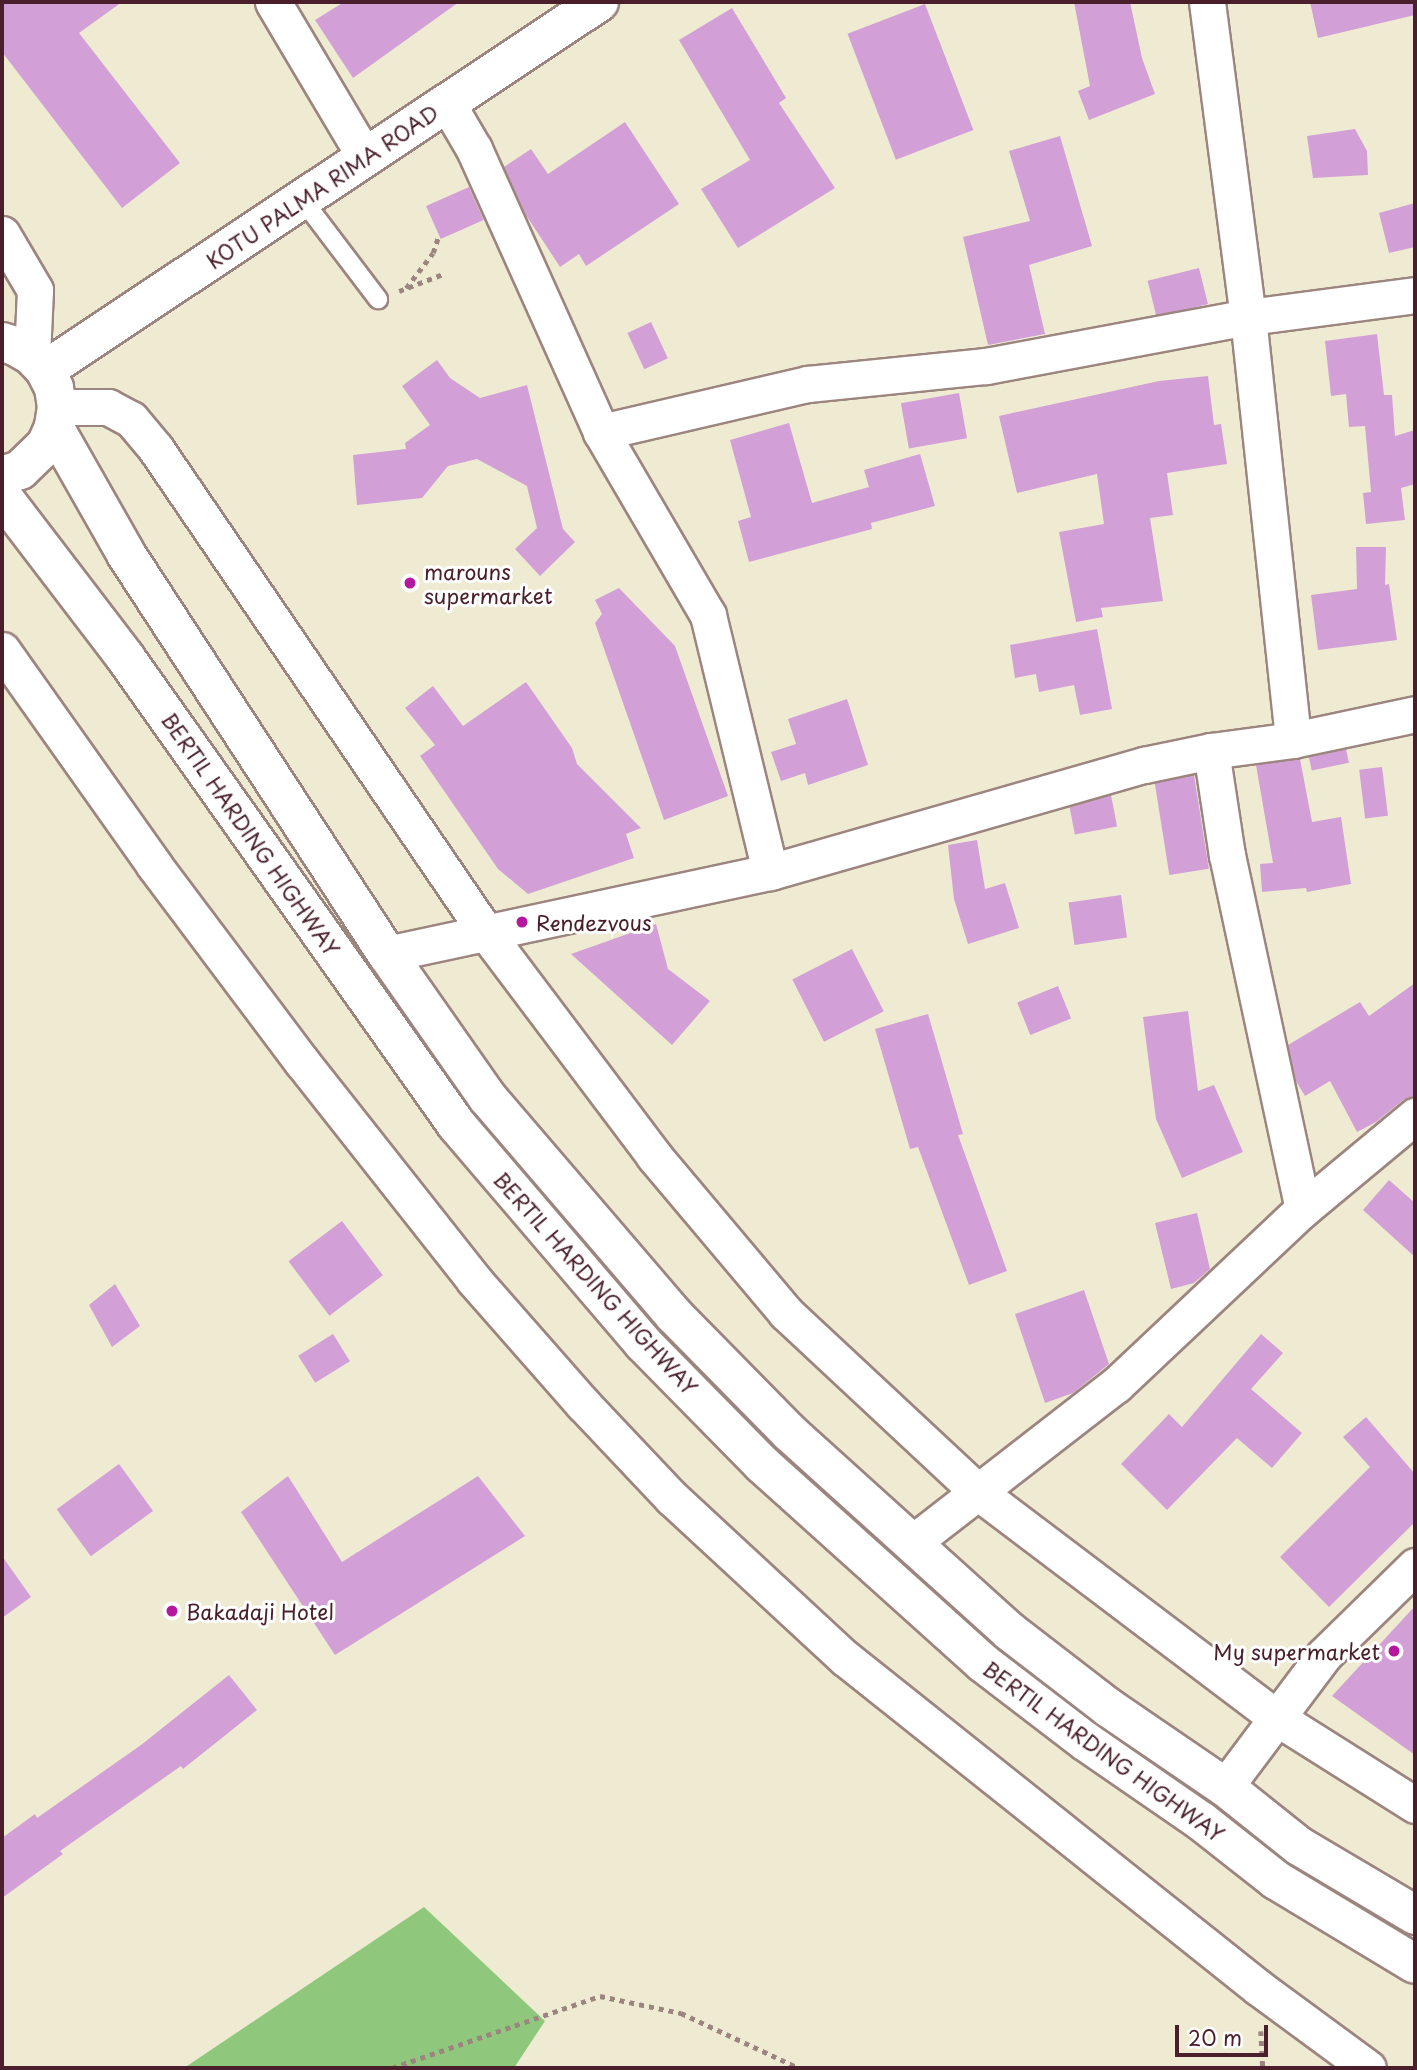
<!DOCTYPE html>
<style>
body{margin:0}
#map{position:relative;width:1417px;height:2070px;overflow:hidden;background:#efebd3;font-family:"Playpen Sans",sans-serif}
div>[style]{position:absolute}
.green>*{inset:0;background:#8fc87c}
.building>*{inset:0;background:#d2a0d6;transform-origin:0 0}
.path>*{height:4.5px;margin-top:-2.25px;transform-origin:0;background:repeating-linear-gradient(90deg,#9c857f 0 5px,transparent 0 10px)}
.roads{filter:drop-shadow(2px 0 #9c857f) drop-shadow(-2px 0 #9c857f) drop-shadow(0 2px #9c857f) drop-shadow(0 -2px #9c857f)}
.lane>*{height:18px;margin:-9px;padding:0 9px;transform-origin:9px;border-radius:9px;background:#fff}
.street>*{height:35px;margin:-17.5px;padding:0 17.5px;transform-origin:17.5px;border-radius:17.5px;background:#fff}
.secondary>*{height:38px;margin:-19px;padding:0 19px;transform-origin:19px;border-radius:19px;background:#fff}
.primary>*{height:38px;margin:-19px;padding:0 19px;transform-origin:19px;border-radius:19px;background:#fff}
.dots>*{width:19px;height:19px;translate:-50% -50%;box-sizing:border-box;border:4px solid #fff;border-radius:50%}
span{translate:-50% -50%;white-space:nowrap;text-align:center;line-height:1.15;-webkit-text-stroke:6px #fff;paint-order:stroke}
.street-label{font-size:21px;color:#4a1f2b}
.poi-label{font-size:21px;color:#4a1f2b}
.left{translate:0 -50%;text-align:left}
.right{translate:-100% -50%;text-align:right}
.frame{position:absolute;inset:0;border:4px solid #4a1f2b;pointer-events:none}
.scale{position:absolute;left:1175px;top:2025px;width:93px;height:32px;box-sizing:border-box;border:4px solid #4a1f2b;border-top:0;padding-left:9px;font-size:21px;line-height:24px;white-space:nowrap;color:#4a1f2b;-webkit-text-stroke:5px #fff;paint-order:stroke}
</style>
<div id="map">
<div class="green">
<i style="clip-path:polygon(424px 1907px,545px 2021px,514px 2068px,184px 2068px)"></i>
</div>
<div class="building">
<i style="clip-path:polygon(2px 2px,122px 2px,79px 33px,180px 163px,122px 208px,2px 52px)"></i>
<i style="clip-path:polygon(344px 2px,459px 2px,353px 78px,315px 20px)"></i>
<i style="clip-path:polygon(1074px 2px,1130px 2px,1142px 58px,1155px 94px,1089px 120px,1078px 91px,1090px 86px)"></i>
<i style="clip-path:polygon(1310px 2px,1415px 2px,1415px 15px,1318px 38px)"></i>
<i style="left:925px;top:4px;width:135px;height:83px;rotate:69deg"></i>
<i style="clip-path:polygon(732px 8px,786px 98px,779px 103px,835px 188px,738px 248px,701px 189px,750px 160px,679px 40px)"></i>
<i style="clip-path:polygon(625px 122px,679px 204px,586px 266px,579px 254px,560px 267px,526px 215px,504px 167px,531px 149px,548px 174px)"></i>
<i style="clip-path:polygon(1355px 129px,1367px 151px,1368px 175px,1313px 178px,1307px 136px)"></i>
<i style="clip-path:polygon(1060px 136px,1092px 246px,1029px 265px,1045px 334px,988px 345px,963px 237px,1030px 221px,1009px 151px)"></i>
<i style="left:469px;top:187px;width:36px;height:47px;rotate:66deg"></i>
<i style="clip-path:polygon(1415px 203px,1415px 247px,1389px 253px,1379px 213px)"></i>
<i style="left:1199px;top:268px;width:37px;height:53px;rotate:76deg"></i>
<i style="left:651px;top:322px;width:40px;height:26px;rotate:65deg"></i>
<i style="clip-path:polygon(1377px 334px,1384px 395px,1392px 395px,1395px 436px,1415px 430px,1415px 484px,1401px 488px,1405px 520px,1366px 524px,1363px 493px,1371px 492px,1365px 426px,1349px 427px,1346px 394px,1331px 396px,1325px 341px)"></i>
<i style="clip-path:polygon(437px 360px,450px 378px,480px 398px,527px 385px,563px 529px,575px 542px,540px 576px,515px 549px,537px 528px,527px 486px,477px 459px,448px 466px,422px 498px,357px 505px,353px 455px,406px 449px,405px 443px,430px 425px,402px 386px)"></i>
<i style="clip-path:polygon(1208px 376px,1214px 425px,1221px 424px,1227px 464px,1167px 473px,1173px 515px,1150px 518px,1163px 601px,1101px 608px,1103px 617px,1076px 622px,1059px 532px,1104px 524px,1097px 474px,1017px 493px,999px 416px,1159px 381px)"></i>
<i style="left:959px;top:393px;width:46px;height:59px;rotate:80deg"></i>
<i style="clip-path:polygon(789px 423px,812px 503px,869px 487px,864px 470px,920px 454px,935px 506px,871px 523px,872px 529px,749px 562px,738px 521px,751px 517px,730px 440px)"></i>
<i style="clip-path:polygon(1356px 547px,1386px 547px,1385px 585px,1389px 584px,1397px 640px,1318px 650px,1311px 595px,1357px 589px)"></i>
<i style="clip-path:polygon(619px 588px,675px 646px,728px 796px,664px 820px,595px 623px,602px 614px,595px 600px)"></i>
<i style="clip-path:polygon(1097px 629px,1112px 709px,1080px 715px,1074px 685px,1039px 692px,1036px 674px,1015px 678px,1010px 645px)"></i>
<i style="clip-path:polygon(526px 682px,572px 748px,577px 764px,641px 828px,626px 834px,634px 858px,528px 894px,498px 869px,420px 756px,435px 745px,405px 708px,433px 686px,463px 726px)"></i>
<i style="clip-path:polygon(847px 699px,868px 765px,808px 785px,805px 773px,781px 781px,771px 752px,796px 744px,788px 719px)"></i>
<i style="left:1346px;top:749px;width:14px;height:38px;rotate:78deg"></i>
<i style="clip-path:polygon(1300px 759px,1312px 822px,1341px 817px,1351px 884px,1307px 892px,1306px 888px,1262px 892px,1260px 864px,1273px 863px,1256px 765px)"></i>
<i style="left:1382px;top:767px;width:49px;height:23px;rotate:83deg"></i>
<i style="left:1194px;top:775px;width:95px;height:40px;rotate:81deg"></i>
<i style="left:1111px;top:795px;width:32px;height:43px;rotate:79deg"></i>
<i style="clip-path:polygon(977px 840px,985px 889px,1005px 883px,1019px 928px,968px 944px,954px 899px,948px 845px)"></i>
<i style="left:1121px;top:895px;width:43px;height:53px;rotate:82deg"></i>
<i style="clip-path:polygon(656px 924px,668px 969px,710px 1001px,672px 1045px,571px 954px)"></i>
<i style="left:852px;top:949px;width:70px;height:67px;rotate:63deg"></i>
<i style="clip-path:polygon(1415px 983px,1415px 1096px,1403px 1100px,1376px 1122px,1357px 1132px,1330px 1081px,1305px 1096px,1296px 1081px,1288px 1045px,1360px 1002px,1369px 1016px)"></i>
<i style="left:1058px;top:986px;width:35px;height:44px;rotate:68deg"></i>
<i style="clip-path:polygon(1188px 1011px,1198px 1091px,1214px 1085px,1243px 1152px,1182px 1178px,1156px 1119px,1143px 1017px)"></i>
<i style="clip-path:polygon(928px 1014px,963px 1134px,958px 1135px,1007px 1271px,969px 1285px,918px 1147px,910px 1149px,875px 1029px)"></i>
<i style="clip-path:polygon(1389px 1180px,1415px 1203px,1415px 1257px,1363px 1210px)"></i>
<i style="clip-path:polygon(1197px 1213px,1210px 1269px,1194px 1283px,1171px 1289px,1155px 1223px)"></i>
<i style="left:342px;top:1221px;width:68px;height:67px;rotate:53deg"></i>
<i style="clip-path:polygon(115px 1284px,140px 1326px,112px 1347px,89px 1305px)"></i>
<i style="clip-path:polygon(1084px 1290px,1109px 1364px,1073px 1393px,1045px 1403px,1015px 1314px)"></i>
<i style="left:333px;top:1334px;width:32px;height:41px;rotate:58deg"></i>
<i style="clip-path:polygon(1261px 1334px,1283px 1353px,1251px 1389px,1302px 1433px,1272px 1468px,1237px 1438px,1167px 1510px,1121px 1464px,1169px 1414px,1182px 1427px)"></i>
<i style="clip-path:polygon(1366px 1417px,1415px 1474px,1415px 1522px,1329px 1607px,1280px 1557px,1370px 1467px,1343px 1437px)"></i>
<i style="left:119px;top:1464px;width:58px;height:77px;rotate:54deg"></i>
<i style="clip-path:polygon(288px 1476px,342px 1562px,478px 1476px,525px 1536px,335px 1655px,241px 1512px)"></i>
<i style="clip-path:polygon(2px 1556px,31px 1597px,2px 1618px)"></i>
<i style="clip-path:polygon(1415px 1606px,1415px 1755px,1332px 1696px)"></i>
<i style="clip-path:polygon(229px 1675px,257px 1710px,183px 1769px,181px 1766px,60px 1851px,63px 1854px,2px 1898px,2px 1838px,35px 1814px,37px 1818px,141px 1745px)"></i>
</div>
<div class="path">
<i style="left:406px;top:288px;width:44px;rotate:-52.4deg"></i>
<i style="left:433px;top:253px;width:16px;rotate:-72deg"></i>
<i style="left:399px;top:291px;width:47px;rotate:-21.1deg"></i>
<i style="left:1261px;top:2031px;width:37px;rotate:87deg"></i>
<i style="left:392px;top:2068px;width:220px;rotate:-19.1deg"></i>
<i style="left:600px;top:1996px;width:83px;rotate:11.9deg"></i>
<i style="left:681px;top:2013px;width:130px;rotate:25deg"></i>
</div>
<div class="roads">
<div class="lane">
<i style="left:302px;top:199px;width:126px;rotate:52.8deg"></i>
</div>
<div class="street">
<i style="left:273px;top:2px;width:180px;rotate:59.3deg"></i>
<i style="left:1207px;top:2px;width:318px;rotate:82.6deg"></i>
<i style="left:1248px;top:317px;width:425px;rotate:83.9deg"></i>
<i style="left:447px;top:103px;width:53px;rotate:59.6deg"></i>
<i style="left:474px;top:149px;width:310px;rotate:65.8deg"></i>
<i style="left:601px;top:432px;width:212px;rotate:59.7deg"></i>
<i style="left:708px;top:615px;width:264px;rotate:76.4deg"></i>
<i style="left:2px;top:234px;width:65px;rotate:59.5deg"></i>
<i style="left:35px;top:290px;width:66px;rotate:92.6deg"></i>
<i style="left:57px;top:407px;width:51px"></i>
<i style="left:108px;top:407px;width:26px;rotate:28deg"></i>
<i style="left:131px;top:419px;width:39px;rotate:50deg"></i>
<i style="left:156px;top:449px;width:587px;rotate:55.69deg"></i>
<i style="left:487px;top:934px;width:278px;rotate:53deg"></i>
<i style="left:654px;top:1156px;width:205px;rotate:49.9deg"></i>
<i style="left:786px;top:1313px;width:262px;rotate:43deg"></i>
<i style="left:978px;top:1492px;width:375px;rotate:37.1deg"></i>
<i style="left:1277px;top:1718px;width:163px;rotate:32.2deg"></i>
<i style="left:601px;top:432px;width:212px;rotate:-13.1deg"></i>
<i style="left:808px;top:384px;width:179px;rotate:-5.8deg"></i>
<i style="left:986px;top:366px;width:267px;rotate:-10.6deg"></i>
<i style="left:1248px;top:317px;width:168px;rotate:-7.5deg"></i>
<i style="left:2px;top:650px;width:263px;rotate:54.7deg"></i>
<i style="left:154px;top:865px;width:246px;rotate:53.1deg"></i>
<i style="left:302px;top:1062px;width:278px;rotate:51.7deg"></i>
<i style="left:474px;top:1280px;width:165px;rotate:48.7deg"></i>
<i style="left:583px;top:1404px;width:129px;rotate:46.6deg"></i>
<i style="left:672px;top:1498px;width:236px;rotate:42.8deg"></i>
<i style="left:845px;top:1658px;width:529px;rotate:38.56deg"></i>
<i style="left:1259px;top:1988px;width:135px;rotate:36.3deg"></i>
<i style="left:1211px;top:751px;width:105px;rotate:81.3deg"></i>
<i style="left:1227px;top:855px;width:362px;rotate:77.9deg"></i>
<i style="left:387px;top:954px;width:392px;rotate:-12.1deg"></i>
<i style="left:770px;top:872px;width:389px;rotate:-16deg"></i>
<i style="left:1144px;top:765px;width:68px;rotate:-11.8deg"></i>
<i style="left:1211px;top:751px;width:83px;rotate:-7.6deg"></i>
<i style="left:1293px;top:740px;width:125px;rotate:-12deg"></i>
<i style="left:912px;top:1543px;width:258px;rotate:-37.8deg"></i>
<i style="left:1116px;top:1385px;width:257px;rotate:-43.3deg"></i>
<i style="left:1303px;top:1209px;width:146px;rotate:-39.7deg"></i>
<i style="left:1225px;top:1787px;width:165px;rotate:-53.1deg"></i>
<i style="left:1324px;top:1655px;width:127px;rotate:-44.4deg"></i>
</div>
<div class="secondary">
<i style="left:45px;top:370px;width:665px;rotate:-33.59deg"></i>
</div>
<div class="primary">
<i style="left:2px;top:342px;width:14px;rotate:17deg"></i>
<i style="left:15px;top:346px;width:20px;rotate:30deg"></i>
<i style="left:32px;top:356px;width:19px;rotate:47deg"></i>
<i style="left:45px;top:370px;width:20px;rotate:63deg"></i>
<i style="left:54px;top:388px;width:19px;rotate:81deg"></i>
<i style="left:57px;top:407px;width:20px;rotate:99deg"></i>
<i style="left:54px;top:427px;width:20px;rotate:114deg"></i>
<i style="left:46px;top:445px;width:36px;rotate:136deg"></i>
<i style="left:20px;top:470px;width:19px;rotate:162deg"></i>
<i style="left:54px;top:427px;width:146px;rotate:60.4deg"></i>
<i style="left:126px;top:554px;width:478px;rotate:56.9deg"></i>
<i style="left:387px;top:954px;width:176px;rotate:55deg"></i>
<i style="left:488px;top:1098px;width:286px;rotate:49.4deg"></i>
<i style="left:674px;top:1315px;width:165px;rotate:45.5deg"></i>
<i style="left:790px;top:1433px;width:295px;rotate:42.1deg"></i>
<i style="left:1009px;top:1631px;width:126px;rotate:37.6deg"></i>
<i style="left:1109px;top:1708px;width:140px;rotate:34.3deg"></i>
<i style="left:1225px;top:1787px;width:95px;rotate:38.6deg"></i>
<i style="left:1299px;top:1846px;width:135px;rotate:30.7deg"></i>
<i style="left:2px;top:496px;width:203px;rotate:52.6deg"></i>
<i style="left:125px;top:657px;width:572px;rotate:54.67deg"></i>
<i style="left:456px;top:1124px;width:288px;rotate:49.5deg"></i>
<i style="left:643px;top:1343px;width:170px;rotate:45.5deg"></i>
<i style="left:762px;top:1464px;width:297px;rotate:42deg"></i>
<i style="left:983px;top:1663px;width:128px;rotate:37.4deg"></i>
<i style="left:1085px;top:1741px;width:141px;rotate:34.6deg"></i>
<i style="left:1201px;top:1821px;width:95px;rotate:38.2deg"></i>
<i style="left:1276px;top:1880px;width:162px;rotate:31.1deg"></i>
</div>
</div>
<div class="dots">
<i style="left:410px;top:583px;background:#b5179e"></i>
<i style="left:522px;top:922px;background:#b5179e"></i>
<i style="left:172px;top:1611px;background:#b5179e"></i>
<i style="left:1394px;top:1651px;background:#b5179e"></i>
</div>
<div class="street-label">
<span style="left:322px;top:186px;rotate:-34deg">KOTU PALMA RIMA ROAD</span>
<span style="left:251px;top:834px;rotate:55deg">BERTIL HARDING HIGHWAY</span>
<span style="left:596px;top:1283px;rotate:48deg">BERTIL HARDING HIGHWAY</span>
<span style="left:1104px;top:1751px;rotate:36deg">BERTIL HARDING HIGHWAY</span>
</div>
<div class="poi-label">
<span class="left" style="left:424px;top:583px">marouns<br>supermarket</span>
<span class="left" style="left:536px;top:922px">Rendezvous</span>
<span class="left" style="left:186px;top:1611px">Bakadaji Hotel</span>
<span class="right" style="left:1380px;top:1651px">My supermarket</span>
</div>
<div class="frame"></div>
<div class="scale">20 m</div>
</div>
